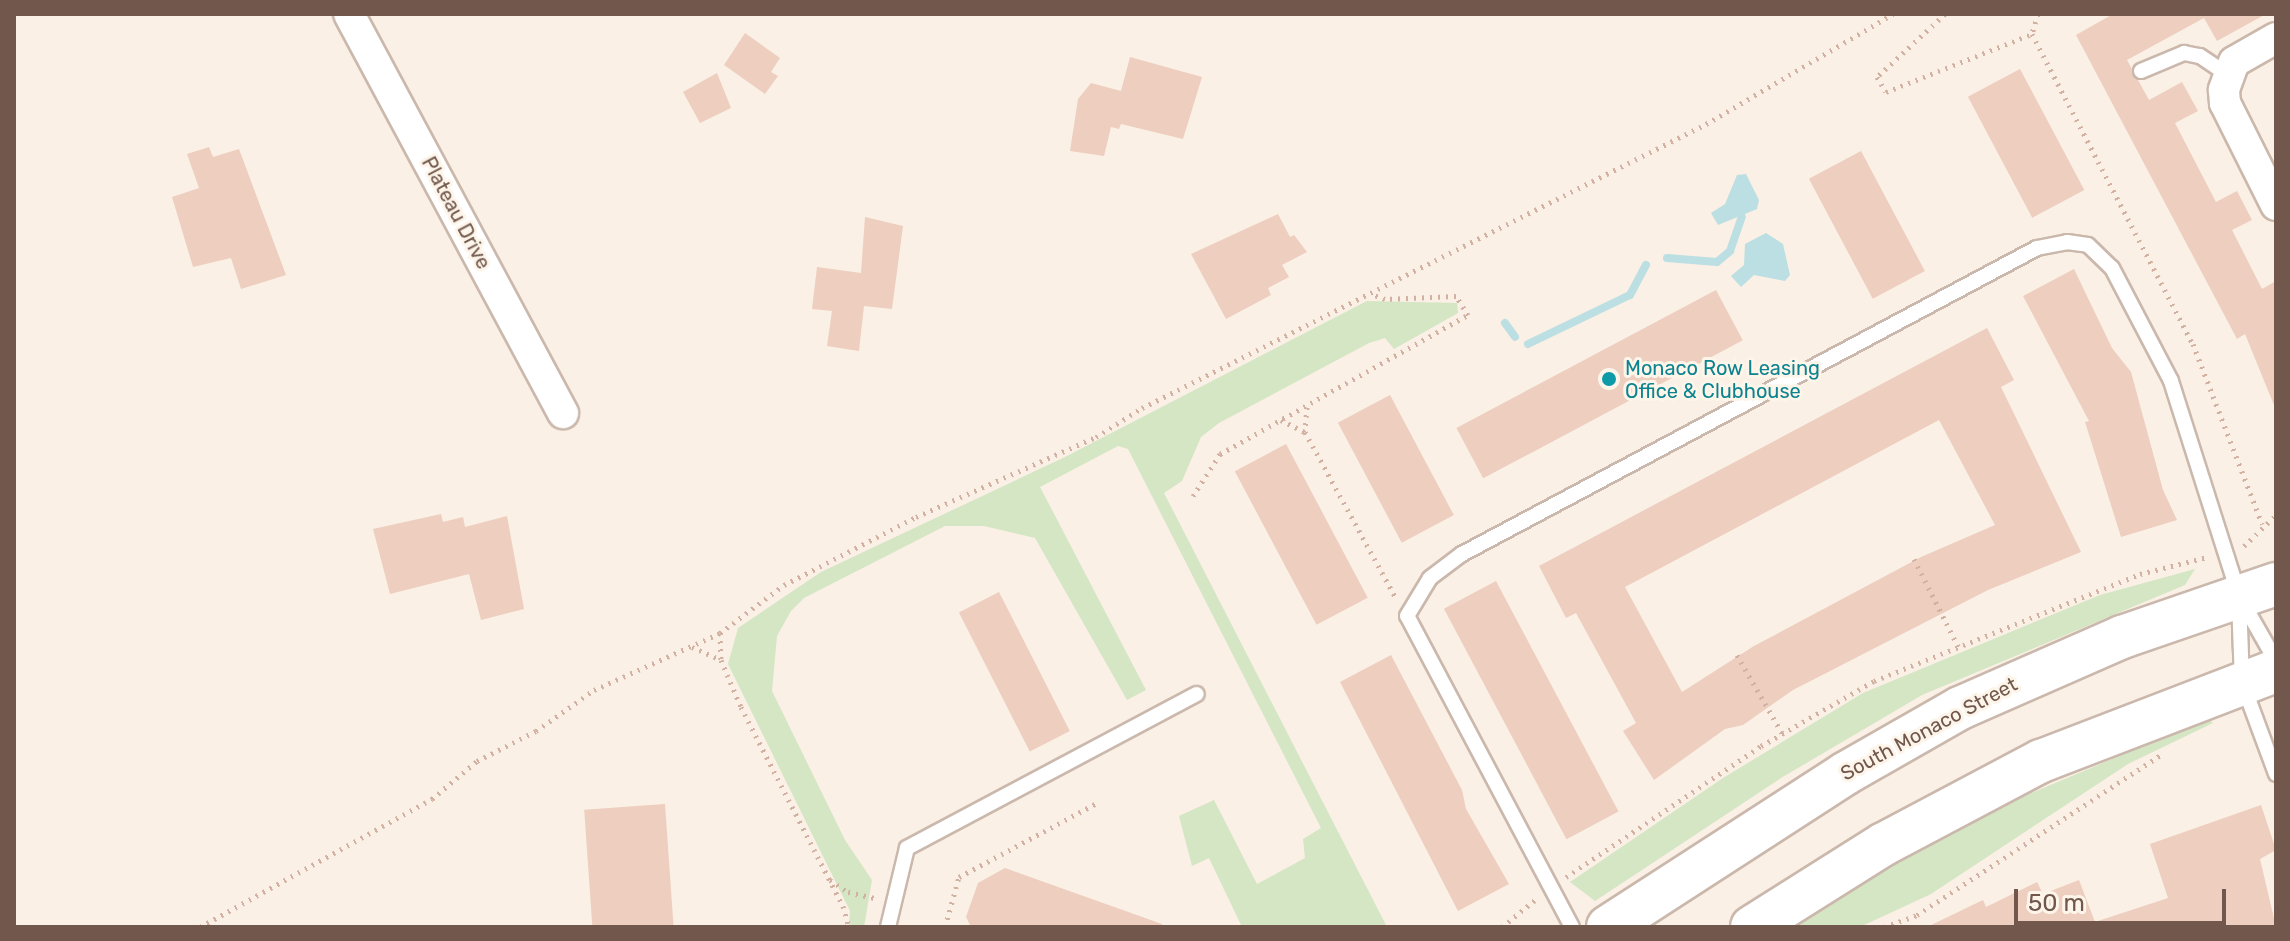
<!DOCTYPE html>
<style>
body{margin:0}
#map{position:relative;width:2290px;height:941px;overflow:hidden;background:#faf0e5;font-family:Rubik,sans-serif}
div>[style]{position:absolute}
.green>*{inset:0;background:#d4e6c4}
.water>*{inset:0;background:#bbdfe2}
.stream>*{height:8px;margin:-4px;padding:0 4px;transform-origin:4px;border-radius:4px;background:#bbdfe2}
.building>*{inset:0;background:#edcebf;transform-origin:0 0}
.path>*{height:5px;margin-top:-2.5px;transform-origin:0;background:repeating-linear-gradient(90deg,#d2b1a2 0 2px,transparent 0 8px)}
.roads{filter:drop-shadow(2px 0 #cbb8ac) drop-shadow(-2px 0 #cbb8ac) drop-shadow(0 2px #cbb8ac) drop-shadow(0 -2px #cbb8ac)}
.service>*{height:14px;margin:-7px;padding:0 7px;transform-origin:7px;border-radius:7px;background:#fff}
.minor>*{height:30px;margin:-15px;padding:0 15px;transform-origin:15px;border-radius:15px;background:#fff}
.secondary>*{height:42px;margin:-21px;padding:0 21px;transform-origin:21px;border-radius:21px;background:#fff}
.dots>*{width:22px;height:22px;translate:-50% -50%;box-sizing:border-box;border:4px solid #fdf5ea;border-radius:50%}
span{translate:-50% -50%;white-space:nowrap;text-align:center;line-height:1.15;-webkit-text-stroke:6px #fdf5ea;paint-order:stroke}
.street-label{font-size:20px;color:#71574c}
.culture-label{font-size:20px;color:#0d838f}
.left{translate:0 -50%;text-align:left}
.frame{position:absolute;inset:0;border:16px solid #71574c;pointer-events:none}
.scale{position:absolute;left:2014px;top:889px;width:212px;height:36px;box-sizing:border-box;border:4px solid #71574c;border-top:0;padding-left:10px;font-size:24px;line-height:28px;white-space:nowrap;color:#71574c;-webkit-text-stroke:6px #fdf5ea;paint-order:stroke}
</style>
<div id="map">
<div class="green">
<i style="clip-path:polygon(1367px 301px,1457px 303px,1458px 313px,1394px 349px,1385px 338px,1369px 343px,1219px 423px,1201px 437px,1182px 481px,1164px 493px,1387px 927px,1242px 927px,1209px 858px,1192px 866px,1179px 816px,1214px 800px,1257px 884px,1305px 858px,1303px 839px,1321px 828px,1128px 449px,1118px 446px,1040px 487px,1146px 690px,1127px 700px,1035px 538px,984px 526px,945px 526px,804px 598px,791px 611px,777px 636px,772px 691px,845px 840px,872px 880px,864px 927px,849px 927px,850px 911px,728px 664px,738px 628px,821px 572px,1065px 457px)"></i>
<i style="clip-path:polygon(2195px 569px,2185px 585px,1922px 695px,1781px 778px,1595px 901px,1570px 882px,1723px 778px,1863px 693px,2100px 595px)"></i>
<i style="clip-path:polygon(2208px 719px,2213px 723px,2128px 764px,1931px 894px,1860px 927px,1796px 927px,1889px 868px,2024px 796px)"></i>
</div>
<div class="water">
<i style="clip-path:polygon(1746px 174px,1759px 200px,1757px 209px,1718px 225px,1711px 213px,1725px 204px,1737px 175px)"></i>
<i style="clip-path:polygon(1766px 233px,1783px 244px,1790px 275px,1785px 281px,1754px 275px,1741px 287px,1731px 276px,1744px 265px,1745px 244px)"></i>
</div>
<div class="stream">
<i style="left:1667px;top:258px;width:50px;rotate:4.6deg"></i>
<i style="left:1717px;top:262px;width:17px;rotate:-40deg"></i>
<i style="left:1730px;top:251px;width:36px;rotate:-71deg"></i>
<i style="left:1505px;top:323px;width:17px;rotate:54deg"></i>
<i style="left:1528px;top:344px;width:113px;rotate:-25.7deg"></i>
<i style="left:1630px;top:295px;width:34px;rotate:-62deg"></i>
</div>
<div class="building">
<i style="clip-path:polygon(2113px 14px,2266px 14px,2217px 41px,2204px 18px,2127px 60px,2149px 100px,2182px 82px,2198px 111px,2175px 123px,2216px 202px,2237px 191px,2252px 220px,2232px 230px,2262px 289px,2276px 281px,2276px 410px,2245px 334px,2237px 339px,2076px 35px)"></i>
<i style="clip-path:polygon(745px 33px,780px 58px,771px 72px,778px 76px,765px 94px,724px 65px)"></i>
<i style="clip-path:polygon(1130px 57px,1202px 77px,1183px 139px,1121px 124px,1119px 129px,1111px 127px,1104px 156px,1070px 151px,1078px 99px,1091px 83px,1121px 91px)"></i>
<i style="left:2020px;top:69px;width:137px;height:59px;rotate:62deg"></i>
<i style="clip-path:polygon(717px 73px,731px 108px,700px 123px,683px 92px)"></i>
<i style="clip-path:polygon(209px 147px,213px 157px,239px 149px,286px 275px,241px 289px,231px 258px,193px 267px,172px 197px,199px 188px,187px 154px)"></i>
<i style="left:1861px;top:151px;width:136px;height:59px;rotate:62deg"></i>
<i style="clip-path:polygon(1278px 214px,1290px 237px,1294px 235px,1307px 252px,1282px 265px,1289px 277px,1268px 288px,1271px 295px,1226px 319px,1191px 254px)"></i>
<i style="clip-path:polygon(865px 217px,903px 226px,892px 309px,864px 306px,859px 351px,827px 346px,832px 311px,812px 309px,817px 267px,861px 273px)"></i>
<i style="clip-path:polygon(2074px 269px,2112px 348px,2131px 372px,2163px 490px,2177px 520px,2121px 537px,2085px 422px,2089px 421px,2023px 296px)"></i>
<i style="left:1716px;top:290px;width:57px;height:294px;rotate:62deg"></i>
<i style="clip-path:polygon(evenodd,1987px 328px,2014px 380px,2001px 387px,2081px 552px,1988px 590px,1793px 690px,1743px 725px,1725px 729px,1654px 780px,1623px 731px,1636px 723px,1576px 613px,1566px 618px,1539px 566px,1987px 328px,1939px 420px,1995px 525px,1921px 557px,1754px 646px,1682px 692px,1625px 587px,1939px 420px)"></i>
<i style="left:1390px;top:395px;width:136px;height:59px;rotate:62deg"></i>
<i style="left:1286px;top:444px;width:174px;height:58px;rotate:62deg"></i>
<i style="clip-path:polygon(441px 514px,443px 522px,463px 517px,465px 527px,507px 516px,524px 609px,481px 620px,469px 574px,390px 594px,373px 529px)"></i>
<i style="left:1496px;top:581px;width:261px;height:59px;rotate:62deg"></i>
<i style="left:999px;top:592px;width:156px;height:45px;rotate:63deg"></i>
<i style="clip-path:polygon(1391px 655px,1462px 790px,1466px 809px,1509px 884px,1458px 911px,1340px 682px)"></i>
<i style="left:665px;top:804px;width:123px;height:81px;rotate:86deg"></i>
<i style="clip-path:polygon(2261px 805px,2276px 850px,2260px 859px,2276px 927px,1927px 927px,1983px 900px,1986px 907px,2037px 882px,2043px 894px,2079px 880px,2095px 922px,2168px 898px,2150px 844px)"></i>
<i style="clip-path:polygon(1005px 868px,1162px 924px,1161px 927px,971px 927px,966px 917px,978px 883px)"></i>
</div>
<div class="path">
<i style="left:1945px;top:14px;width:93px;rotate:137.2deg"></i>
<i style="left:1877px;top:77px;width:17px;rotate:59deg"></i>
<i style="left:1886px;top:92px;width:157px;rotate:-21.7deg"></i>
<i style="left:2038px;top:14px;width:21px;rotate:107deg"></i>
<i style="left:2032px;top:34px;width:349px;rotate:62.6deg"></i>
<i style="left:2193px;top:344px;width:193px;rotate:69deg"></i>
<i style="left:1307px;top:407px;width:25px;rotate:95deg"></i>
<i style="left:1305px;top:432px;width:189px;rotate:61.3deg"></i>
<i style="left:1281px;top:420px;width:27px;rotate:27deg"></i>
<i style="left:1193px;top:496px;width:50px;rotate:-57.3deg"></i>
<i style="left:1220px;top:454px;width:284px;rotate:-29.3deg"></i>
<i style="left:1468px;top:315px;width:22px;rotate:-122deg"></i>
<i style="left:1456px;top:296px;width:71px;rotate:177.6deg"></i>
<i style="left:1385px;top:299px;width:14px;rotate:-159deg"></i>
<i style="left:2244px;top:546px;width:45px;rotate:-44.1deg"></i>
<i style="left:1914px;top:559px;width:100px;rotate:63.2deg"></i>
<i style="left:720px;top:633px;width:27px;rotate:88deg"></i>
<i style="left:721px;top:660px;width:51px;rotate:66.9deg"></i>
<i style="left:741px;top:707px;width:224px;rotate:62.9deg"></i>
<i style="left:843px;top:906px;width:22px;rotate:74deg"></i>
<i style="left:692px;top:647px;width:32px;rotate:24deg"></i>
<i style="left:1737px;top:655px;width:90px;rotate:60deg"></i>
<i style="left:1566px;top:877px;width:235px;rotate:-33.9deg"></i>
<i style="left:1761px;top:746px;width:130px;rotate:-29.9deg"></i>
<i style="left:1874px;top:681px;width:287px;rotate:-21.9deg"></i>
<i style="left:2140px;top:574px;width:69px;rotate:-14.2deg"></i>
<i style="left:830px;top:880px;width:22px;rotate:34deg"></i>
<i style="left:848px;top:892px;width:28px;rotate:13deg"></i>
<i style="left:200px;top:927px;width:265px;rotate:-28.9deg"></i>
<i style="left:432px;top:799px;width:59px;rotate:-40.2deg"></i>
<i style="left:477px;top:761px;width:66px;rotate:-27deg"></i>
<i style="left:536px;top:731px;width:71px;rotate:-35.3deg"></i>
<i style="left:594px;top:690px;width:138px;rotate:-24.3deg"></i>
<i style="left:720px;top:633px;width:80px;rotate:-36.9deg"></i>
<i style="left:784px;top:585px;width:148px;rotate:-27.3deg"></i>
<i style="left:916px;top:517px;width:197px;rotate:-24deg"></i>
<i style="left:1096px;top:437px;width:54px;rotate:-32.2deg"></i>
<i style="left:1142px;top:408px;width:631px;rotate:-26.73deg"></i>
<i style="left:1706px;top:124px;width:217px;rotate:-30.5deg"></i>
<i style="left:945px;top:927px;width:52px;rotate:-74.4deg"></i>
<i style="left:959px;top:877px;width:157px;rotate:-28.2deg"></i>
<i style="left:1502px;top:927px;width:43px;rotate:-39.3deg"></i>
<i style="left:1884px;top:927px;width:35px;rotate:-20deg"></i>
<i style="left:1917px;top:915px;width:292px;rotate:-33.3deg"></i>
</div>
<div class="roads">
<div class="service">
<i style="left:2141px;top:71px;width:47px;rotate:-22.7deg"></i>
<i style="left:2184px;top:53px;width:16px;rotate:11deg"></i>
<i style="left:2200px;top:56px;width:32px;rotate:34deg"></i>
<i style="left:2239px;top:600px;width:82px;rotate:87.9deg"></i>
<i style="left:2242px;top:682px;width:98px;rotate:69.7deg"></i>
<i style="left:888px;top:927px;width:81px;rotate:-76.5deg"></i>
<i style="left:907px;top:848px;width:328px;rotate:-28deg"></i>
<i style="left:1572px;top:927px;width:352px;rotate:-117.9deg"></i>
<i style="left:1407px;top:616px;width:44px;rotate:-58.8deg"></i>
<i style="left:1430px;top:578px;width:40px;rotate:-37deg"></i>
<i style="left:1462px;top:554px;width:651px;rotate:-28.02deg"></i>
<i style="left:2037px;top:248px;width:31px;rotate:-11deg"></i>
<i style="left:2067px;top:242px;width:21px;rotate:8deg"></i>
<i style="left:2088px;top:245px;width:33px;rotate:44deg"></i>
<i style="left:2112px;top:268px;width:127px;rotate:62.4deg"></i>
<i style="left:2171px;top:381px;width:225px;rotate:72.4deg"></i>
<i style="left:2239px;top:596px;width:75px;rotate:60.4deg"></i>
</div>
<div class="minor">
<i style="left:349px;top:14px;width:453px;rotate:61.8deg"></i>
<i style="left:2276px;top:38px;width:48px;rotate:150.3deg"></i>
<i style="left:2234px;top:62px;width:30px;rotate:110deg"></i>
<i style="left:2224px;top:90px;width:13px;rotate:86deg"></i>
<i style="left:2225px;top:103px;width:114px;rotate:63.4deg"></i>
</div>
<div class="secondary">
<i style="left:1608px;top:927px;width:283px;rotate:-32.9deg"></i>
<i style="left:1846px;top:773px;width:131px;rotate:-29.7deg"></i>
<i style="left:1960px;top:708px;width:177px;rotate:-23.7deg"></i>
<i style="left:2122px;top:637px;width:163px;rotate:-19deg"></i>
<i style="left:1752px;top:927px;width:156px;rotate:-32.2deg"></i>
<i style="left:1884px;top:844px;width:178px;rotate:-27.9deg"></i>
<i style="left:2041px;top:761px;width:252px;rotate:-21deg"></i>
</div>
</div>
<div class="dots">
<i style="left:1609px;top:379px;background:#0f9aa8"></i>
</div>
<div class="street-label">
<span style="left:456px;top:213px;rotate:62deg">Plateau Drive</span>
<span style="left:1929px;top:729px;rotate:-28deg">South Monaco Street</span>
</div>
<div class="culture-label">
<span class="left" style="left:1625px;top:380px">Monaco Row Leasing<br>Office &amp; Clubhouse</span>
</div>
<div class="frame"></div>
<div class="scale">50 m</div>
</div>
